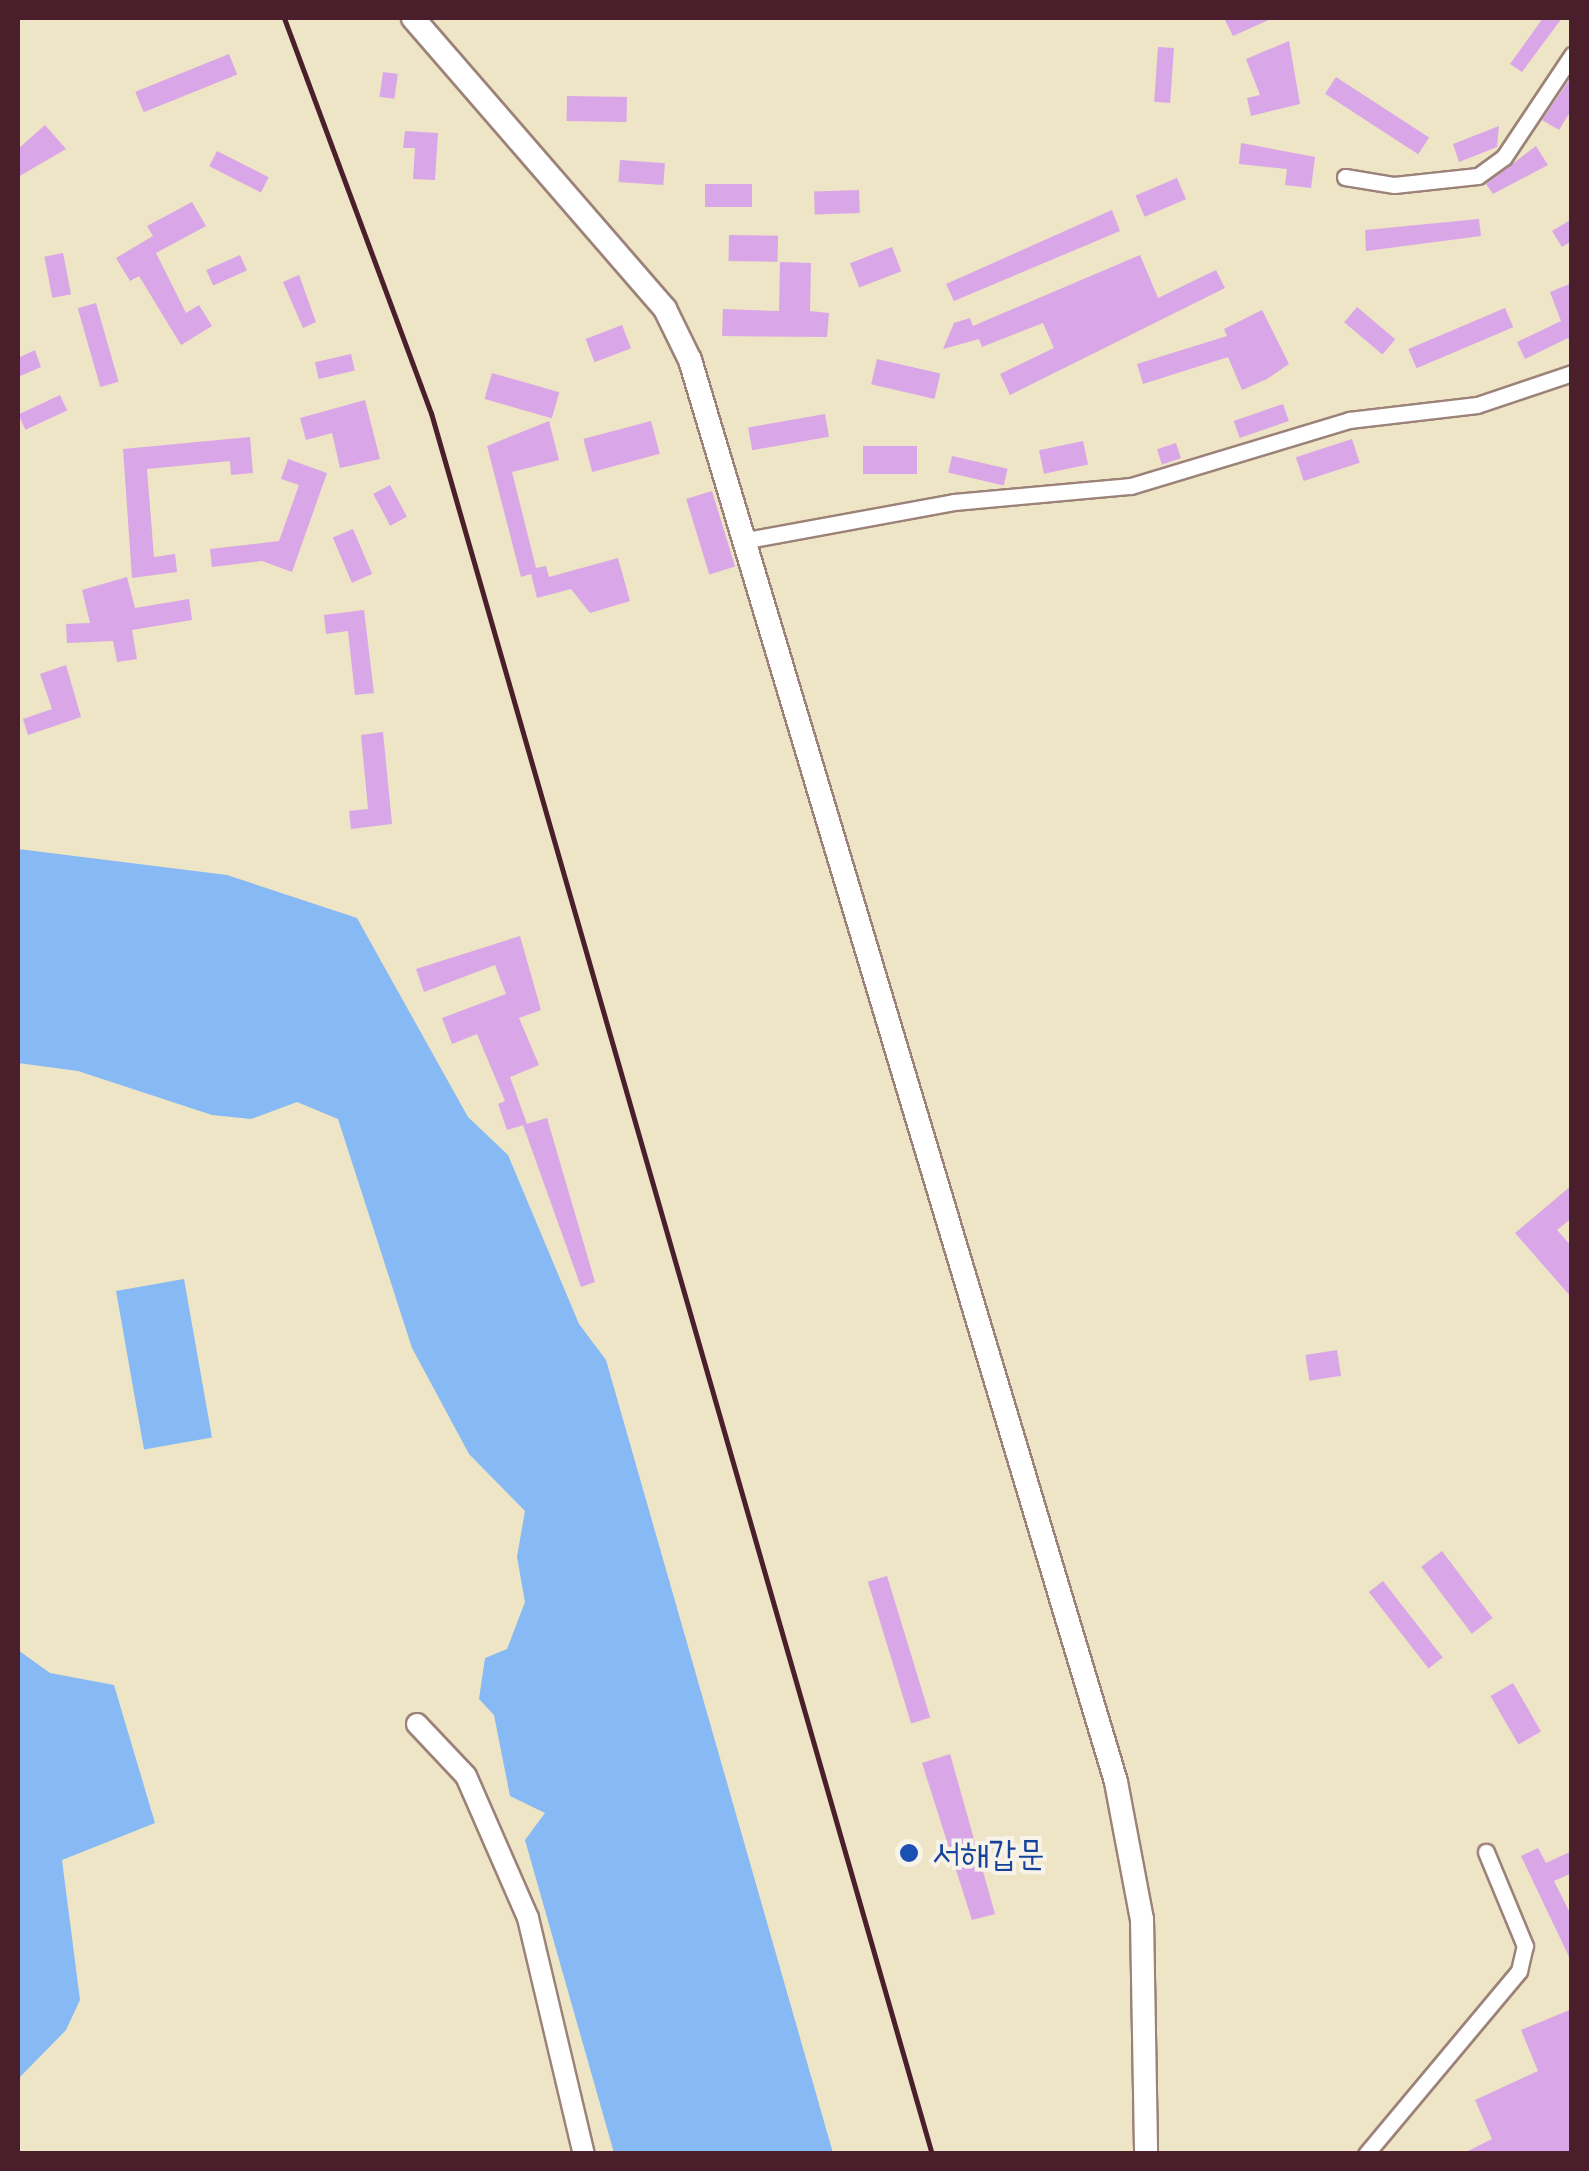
<!DOCTYPE html>
<meta charset="utf-8">
<style>
body{margin:0}
#map{position:relative;width:1589px;height:2171px;overflow:hidden;background:#eee4c6;font-family:"Patrick Hand","Poor Story",sans-serif}
div>[style]{position:absolute}
.water>*{inset:0;background:#87b9f4;transform-origin:0 0}
.building>*{inset:0;background:#d9a7e7;transform-origin:0 0}
.roads{filter:drop-shadow(2px 0 #9c8278) drop-shadow(-2px 0 #9c8278) drop-shadow(0 2px #9c8278) drop-shadow(0 -2px #9c8278)}
.minor>*{height:15px;margin:-7.5px;padding:0 7.5px;transform-origin:7.5px;border-radius:7.5px;background:#fff}
.tertiary>*{height:20px;margin:-10px;padding:0 10px;transform-origin:10px;border-radius:10px;background:#fff}
.secondary>*{height:22px;margin:-11px;padding:0 11px;transform-origin:11px;border-radius:11px;background:#fff}
.rail>*{height:5px;margin:-2.5px;padding:0 2.5px;transform-origin:2.5px;border-radius:2.5px;background:#4a1f2b}
.dots>*{width:28px;height:28px;translate:-50% -50%;box-sizing:border-box;border:5px solid #f7f3e8;border-radius:50%}
span{translate:-50% -50%;white-space:nowrap;text-align:center;line-height:1.15;-webkit-text-stroke:8px #f7f3e8;paint-order:stroke}
.transit-label{font-size:35px;color:#164399}
.left{translate:0 -50%;text-align:left}
.frame{position:absolute;inset:0;border:20px solid #4a1f2b;pointer-events:none}
</style>
<div id="map">
<div class="water">
<i style="clip-path:polygon(18px 849px,227px 875px,357px 918px,468px 1117px,508px 1155px,579px 1324px,606px 1360px,833px 2153px,614px 2153px,525px 1840px,545px 1813px,510px 1796px,494px 1715px,479px 1699px,485px 1658px,507px 1649px,525px 1602px,517px 1557px,525px 1511px,469px 1454px,412px 1348px,338px 1119px,297px 1102px,251px 1119px,212px 1115px,78px 1071px,18px 1063px)"></i>
<i style="left:184px;top:1279px;width:161px;height:69px;rotate:80deg"></i>
<i style="clip-path:polygon(18px 1650px,50px 1673px,114px 1685px,155px 1823px,62px 1860px,80px 2000px,66px 2030px,18px 2079px)"></i>
</div>
<div class="building">
<i style="clip-path:polygon(1224px 18px,1273px 18px,1233px 36px)"></i>
<i style="clip-path:polygon(1543px 18px,1562px 18px,1522px 72px,1510px 64px)"></i>
<i style="clip-path:polygon(1289px 41px,1300px 104px,1251px 116px,1247px 98px,1260px 95px,1246px 59px)"></i>
<i style="left:1158px;top:47px;width:16px;height:55px;rotate:4deg"></i>
<i style="left:229px;top:54px;width:22px;height:101px;rotate:68deg"></i>
<i style="left:383px;top:72px;width:15px;height:25px;rotate:8deg"></i>
<i style="clip-path:polygon(1572px 76px,1572px 109px,1559px 130px,1542px 120px)"></i>
<i style="left:1336px;top:77px;width:111px;height:20px;rotate:33deg"></i>
<i style="left:567px;top:96px;width:60px;height:25px;rotate:1deg"></i>
<i style="clip-path:polygon(45px 125px,66px 149px,18px 177px,18px 149px)"></i>
<i style="clip-path:polygon(1499px 126px,1497px 147px,1459px 162px,1453px 144px)"></i>
<i style="clip-path:polygon(405px 131px,438px 133px,435px 180px,413px 179px,415px 148px,403px 148px)"></i>
<i style="clip-path:polygon(1241px 143px,1315px 157px,1311px 188px,1285px 185px,1287px 169px,1239px 164px)"></i>
<i style="clip-path:polygon(1536px 146px,1548px 165px,1493px 194px,1486px 184px)"></i>
<i style="left:217px;top:151px;width:58px;height:17px;rotate:27deg"></i>
<i style="left:620px;top:160px;width:45px;height:22px;rotate:4deg"></i>
<i style="left:1177px;top:178px;width:23px;height:45px;rotate:67deg"></i>
<i style="left:705px;top:184px;width:47px;height:23px"></i>
<i style="left:859px;top:190px;width:23px;height:45px;rotate:88deg"></i>
<i style="clip-path:polygon(192px 202px,206px 226px,156px 253px,186px 313px,199px 305px,212px 326px,181px 345px,139px 276px,130px 281px,116px 258px,153px 236px,147px 226px)"></i>
<i style="clip-path:polygon(1112px 210px,1120px 231px,954px 301px,946px 284px)"></i>
<i style="clip-path:polygon(1479px 219px,1481px 236px,1366px 251px,1365px 230px)"></i>
<i style="clip-path:polygon(1572px 219px,1572px 241px,1562px 247px,1552px 231px)"></i>
<i style="left:729px;top:235px;width:49px;height:26px;rotate:1deg"></i>
<i style="left:892px;top:247px;width:26px;height:45px;rotate:69deg"></i>
<i style="left:63px;top:253px;width:42px;height:19px;rotate:79deg"></i>
<i style="left:240px;top:255px;width:17px;height:37px;rotate:66deg"></i>
<i style="clip-path:polygon(1140px 255px,1158px 298px,1216px 270px,1225px 288px,1010px 395px,1000px 374px,1054px 348px,1043px 323px,982px 347px,979px 339px,943px 349px,954px 323px,970px 318px,973px 326px)"></i>
<i style="clip-path:polygon(780px 262px,811px 263px,810px 311px,829px 313px,827px 337px,722px 336px,723px 309px,779px 311px)"></i>
<i style="clip-path:polygon(299px 275px,316px 322px,303px 328px,283px 282px)"></i>
<i style="clip-path:polygon(1572px 283px,1572px 344px,1568px 338px,1525px 359px,1517px 342px,1561px 321px,1550px 292px)"></i>
<i style="left:96px;top:303px;width:82px;height:19px;rotate:74deg"></i>
<i style="left:1357px;top:307px;width:50px;height:20px;rotate:40deg"></i>
<i style="left:1505px;top:308px;width:21px;height:105px;rotate:67deg"></i>
<i style="clip-path:polygon(1262px 310px,1289px 364px,1267px 379px,1242px 390px,1228px 357px,1143px 384px,1137px 364px,1227px 336px,1224px 329px)"></i>
<i style="left:622px;top:325px;width:25px;height:39px;rotate:69deg"></i>
<i style="clip-path:polygon(35px 350px,41px 367px,18px 377px,18px 358px)"></i>
<i style="left:351px;top:354px;width:17px;height:37px;rotate:77deg"></i>
<i style="left:877px;top:359px;width:65px;height:26px;rotate:13deg"></i>
<i style="left:492px;top:373px;width:70px;height:27px;rotate:16deg"></i>
<i style="left:60px;top:395px;width:17px;height:46px;rotate:65deg"></i>
<i style="clip-path:polygon(365px 400px,380px 459px,340px 468px,332px 433px,306px 440px,300px 418px)"></i>
<i style="left:1283px;top:404px;width:18px;height:52px;rotate:71deg"></i>
<i style="left:825px;top:414px;width:23px;height:78px;rotate:80deg"></i>
<i style="clip-path:polygon(549px 421px,559px 460px,512px 472px,536px 568px,546px 566px,549px 577px,618px 558px,630px 601px,590px 613px,571px 589px,537px 598px,531px 574px,521px 577px,487px 446px)"></i>
<i style="left:651px;top:421px;width:34px;height:70px;rotate:75deg"></i>
<i style="clip-path:polygon(250px 437px,253px 473px,231px 475px,230px 461px,147px 469px,154px 557px,175px 554px,177px 572px,132px 578px,123px 449px)"></i>
<i style="left:1352px;top:439px;width:25px;height:59px;rotate:72deg"></i>
<i style="left:1083px;top:441px;width:24px;height:45px;rotate:78deg"></i>
<i style="left:1176px;top:443px;width:16px;height:20px;rotate:72deg"></i>
<i style="left:863px;top:446px;width:54px;height:28px"></i>
<i style="left:952px;top:456px;width:57px;height:17px;rotate:13deg"></i>
<i style="clip-path:polygon(288px 459px,327px 473px,292px 572px,262px 561px,212px 567px,210px 549px,279px 541px,299px 485px,281px 479px)"></i>
<i style="left:390px;top:485px;width:36px;height:19px;rotate:62deg"></i>
<i style="left:712px;top:491px;width:79px;height:27px;rotate:73deg"></i>
<i style="left:353px;top:529px;width:49px;height:22px;rotate:67deg"></i>
<i style="clip-path:polygon(127px 577px,135px 608px,189px 599px,192px 620px,132px 630px,137px 659px,117px 662px,113px 641px,67px 643px,66px 624px,90px 623px,82px 590px)"></i>
<i style="clip-path:polygon(364px 610px,374px 693px,355px 695px,348px 631px,326px 634px,324px 615px)"></i>
<i style="clip-path:polygon(66px 665px,81px 717px,28px 735px,23px 719px,52px 709px,40px 674px)"></i>
<i style="clip-path:polygon(383px 732px,392px 824px,351px 829px,349px 811px,368px 809px,361px 735px)"></i>
<i style="clip-path:polygon(520px 936px,541px 1010px,519px 1018px,539px 1065px,510px 1077px,527px 1124px,507px 1130px,498px 1104px,505px 1101px,477px 1034px,452px 1044px,442px 1018px,506px 994px,495px 965px,424px 992px,416px 969px)"></i>
<i style="clip-path:polygon(547px 1118px,595px 1282px,581px 1287px,523px 1125px)"></i>
<i style="clip-path:polygon(1572px 1185px,1572px 1218px,1557px 1230px,1572px 1247px,1572px 1298px,1515px 1233px)"></i>
<i style="left:1337px;top:1350px;width:26px;height:32px;rotate:81deg"></i>
<i style="left:1442px;top:1551px;width:84px;height:26px;rotate:53deg"></i>
<i style="left:887px;top:1576px;width:148px;height:20px;rotate:73deg"></i>
<i style="left:1383px;top:1581px;width:97px;height:18px;rotate:52deg"></i>
<i style="left:1513px;top:1683px;width:56px;height:26px;rotate:60deg"></i>
<i style="clip-path:polygon(950px 1754px,995px 1914px,972px 1920px,922px 1763px)"></i>
<i style="clip-path:polygon(1538px 1848px,1546px 1863px,1572px 1851px,1572px 1873px,1554px 1881px,1572px 1917px,1572px 1963px,1521px 1856px)"></i>
<i style="clip-path:polygon(1572px 2009px,1572px 2154px,1462px 2154px,1492px 2139px,1475px 2100px,1538px 2071px,1521px 2030px)"></i>
</div>
<div class="roads">
<div class="minor">
<i style="left:1345px;top:177px;width:50px;rotate:9.3deg"></i>
<i style="left:1394px;top:185px;width:84px;rotate:-6.1deg"></i>
<i style="left:1478px;top:176px;width:32px;rotate:-36deg"></i>
<i style="left:1504px;top:157px;width:123px;rotate:-56.3deg"></i>
<i style="left:747px;top:540px;width:210px;rotate:-10.4deg"></i>
<i style="left:954px;top:502px;width:178px;rotate:-5.2deg"></i>
<i style="left:1131px;top:486px;width:228px;rotate:-16.8deg"></i>
<i style="left:1349px;top:420px;width:129px;rotate:-6.7deg"></i>
<i style="left:1477px;top:405px;width:100px;rotate:-18.6deg"></i>
<i style="left:1366px;top:2154px;width:239px;rotate:-50.1deg"></i>
<i style="left:1519px;top:1971px;width:26px;rotate:-77deg"></i>
<i style="left:1525px;top:1946px;width:102px;rotate:-112.5deg"></i>
</div>
<div class="tertiary">
<i style="left:417px;top:1724px;width:71px;rotate:46.7deg"></i>
<i style="left:466px;top:1776px;width:155px;rotate:66.4deg"></i>
<i style="left:528px;top:1918px;width:243px;rotate:76.7deg"></i>
</div>
<div class="secondary">
<i style="left:413px;top:18px;width:385px;rotate:49.1deg"></i>
<i style="left:665px;top:309px;width:57px;rotate:63.9deg"></i>
<i style="left:690px;top:360px;width:1484px;rotate:73.32deg"></i>
<i style="left:1116px;top:1782px;width:139px;rotate:79.3deg"></i>
<i style="left:1142px;top:1919px;width:235px;rotate:89deg"></i>
</div>
</div>
<div class="rail">
<i style="left:284px;top:18px;width:421px;rotate:69.6deg"></i>
<i style="left:431px;top:413px;width:1812px;rotate:73.95deg"></i>
</div>
<div class="dots">
<i style="left:909px;top:1853px;background:#1a4fb4"></i>
</div>
<div class="transit-label">
<span class="left" style="left:932px;top:1853px">서해갑문</span>
</div>
<div class="frame"></div>
</div>
